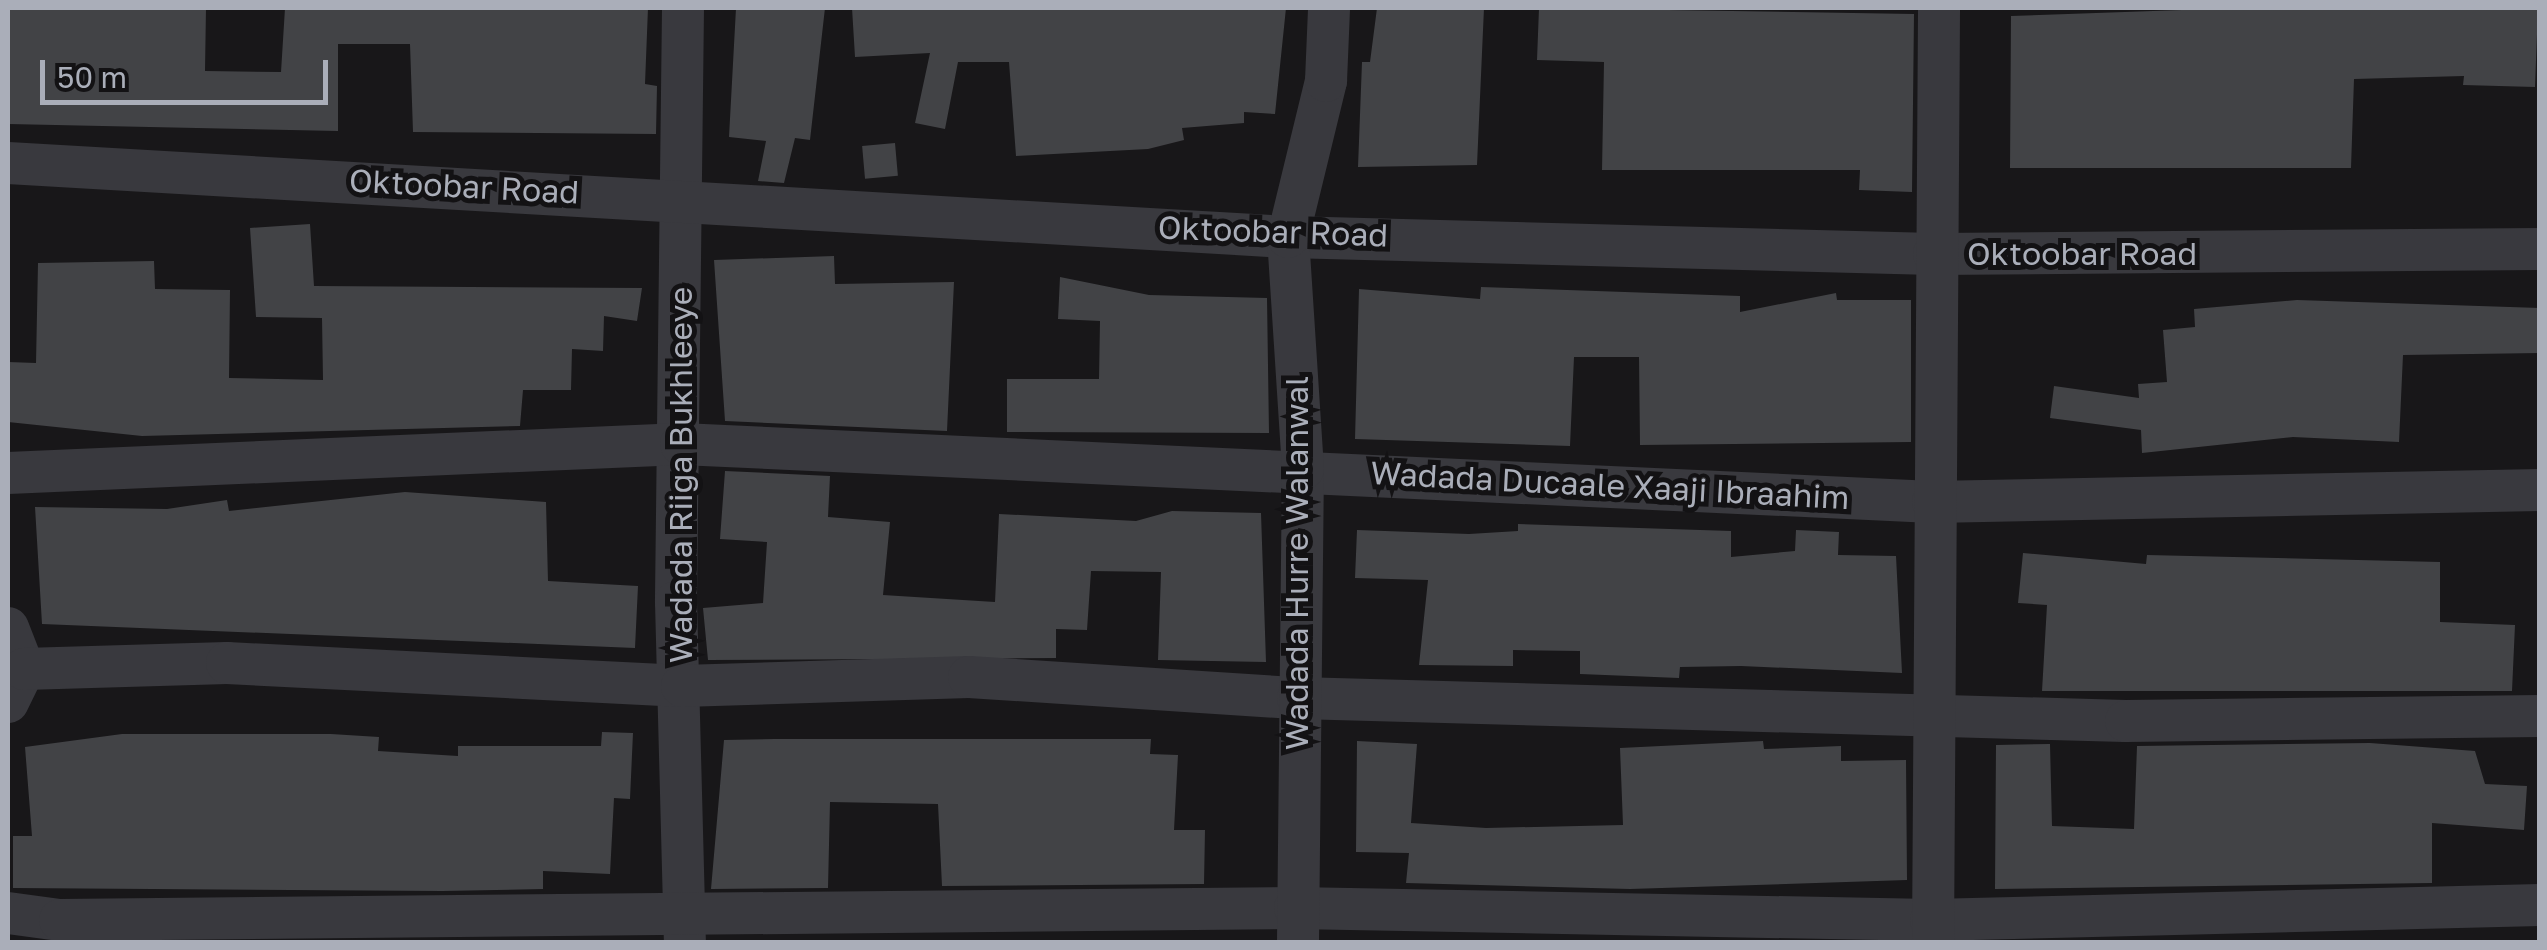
<!DOCTYPE html>
<style>
body{margin:0}
#map{position:relative;width:2547px;height:950px;overflow:hidden;background:#181719;font-family:"Golos Text",sans-serif}
div>[style]{position:absolute}
.building>*{inset:0;background:#424346;transform-origin:0 0}
.minor>*{height:42px;margin:-21px;padding:0 21px;transform-origin:21px;border-radius:21px;background:#39393e}
span{translate:-50% -50%;white-space:nowrap;text-align:center;line-height:1.15;-webkit-text-stroke:10px #131214;paint-order:stroke}
.street-label{font-size:32px;color:#aaaeb9}
.frame{position:absolute;inset:0;border:10px solid #aaaeb9;pointer-events:none}
.scale{position:absolute;left:40px;top:60px;width:288px;height:45px;box-sizing:border-box;border:5px solid #aaaeb9;border-top:0;padding-left:12px;font-size:30px;line-height:35px;white-space:nowrap;color:#aaaeb9;-webkit-text-stroke:8px #131214;paint-order:stroke}
</style>
<div id="map">
<div class="building">
<i style="clip-path:polygon(8px 8px,206px 8px,205px 71px,281px 72px,285px 8px,648px 8px,645px 84px,657px 86px,656px 134px,413px 132px,410px 44px,338px 44px,338px 131px,8px 124px)"></i>
<i style="clip-path:polygon(736px 8px,825px 8px,810px 140px,795px 138px,784px 183px,758px 181px,766px 141px,729px 137px)"></i>
<i style="clip-path:polygon(852px 8px,1286px 8px,1275px 114px,1244px 112px,1244px 123px,1182px 128px,1184px 140px,1148px 149px,1016px 156px,1009px 62px,958px 62px,945px 129px,915px 123px,930px 53px,855px 57px)"></i>
<i style="clip-path:polygon(1377px 8px,1484px 8px,1477px 165px,1358px 167px,1362px 62px,1370px 62px)"></i>
<i style="clip-path:polygon(1539px 8px,1914px 14px,1912px 192px,1859px 190px,1860px 170px,1602px 170px,1604px 62px,1537px 60px)"></i>
<i style="clip-path:polygon(2239px 8px,2538px 8px,2535px 87px,2463px 85px,2464px 76px,2354px 79px,2351px 168px,2010px 168px,2011px 16px)"></i>
<i style="left:895px;top:143px;width:33px;height:33px;rotate:85deg"></i>
<i style="clip-path:polygon(310px 224px,314px 286px,642px 288px,637px 321px,604px 316px,603px 351px,572px 349px,571px 390px,523px 390px,520px 426px,142px 436px,8px 422px,8px 362px,36px 363px,38px 263px,154px 261px,155px 289px,230px 290px,229px 378px,323px 380px,322px 318px,256px 317px,250px 228px)"></i>
<i style="clip-path:polygon(834px 256px,835px 284px,954px 282px,947px 431px,725px 421px,714px 260px)"></i>
<i style="clip-path:polygon(1060px 277px,1149px 295px,1267px 298px,1269px 433px,1007px 432px,1007px 379px,1099px 379px,1100px 321px,1058px 319px)"></i>
<i style="clip-path:polygon(1481px 287px,1740px 296px,1740px 312px,1836px 293px,1837px 300px,1911px 300px,1911px 442px,1640px 445px,1639px 357px,1574px 357px,1570px 446px,1355px 439px,1359px 289px,1480px 299px)"></i>
<i style="clip-path:polygon(2297px 300px,2540px 308px,2540px 353px,2403px 355px,2399px 442px,2293px 437px,2142px 453px,2141px 430px,2050px 418px,2054px 386px,2139px 398px,2138px 384px,2167px 382px,2163px 330px,2195px 327px,2194px 309px)"></i>
<i style="clip-path:polygon(725px 471px,830px 476px,828px 517px,890px 522px,883px 595px,995px 602px,999px 514px,1136px 521px,1172px 511px,1261px 513px,1266px 662px,1158px 660px,1161px 572px,1091px 571px,1087px 630px,1056px 629px,1056px 658px,708px 660px,703px 608px,763px 603px,767px 542px,720px 539px)"></i>
<i style="clip-path:polygon(405px 492px,546px 502px,548px 581px,638px 586px,635px 648px,42px 624px,35px 507px,167px 509px,227px 500px,229px 511px)"></i>
<i style="clip-path:polygon(1518px 524px,1731px 531px,1731px 557px,1795px 551px,1796px 530px,1839px 532px,1838px 555px,1896px 556px,1902px 673px,1741px 666px,1680px 667px,1679px 678px,1580px 674px,1580px 651px,1513px 650px,1513px 666px,1419px 665px,1428px 580px,1355px 578px,1357px 530px,1469px 534px,1518px 531px)"></i>
<i style="clip-path:polygon(2023px 553px,2146px 564px,2147px 555px,2440px 562px,2440px 622px,2515px 625px,2512px 691px,2042px 691px,2047px 605px,2018px 603px)"></i>
<i style="clip-path:polygon(602px 732px,633px 733px,630px 799px,614px 798px,610px 874px,543px 871px,543px 889px,442px 891px,13px 888px,13px 836px,32px 836px,25px 747px,122px 734px,331px 734px,379px 737px,378px 751px,458px 756px,458px 746px,601px 746px)"></i>
<i style="clip-path:polygon(775px 739px,1151px 739px,1150px 754px,1178px 755px,1174px 830px,1205px 830px,1204px 884px,942px 886px,938px 804px,830px 802px,828px 888px,711px 889px,724px 740px)"></i>
<i style="clip-path:polygon(1357px 741px,1417px 744px,1411px 823px,1486px 828px,1623px 825px,1620px 748px,1763px 741px,1764px 749px,1841px 746px,1841px 761px,1906px 760px,1907px 880px,1630px 889px,1406px 883px,1409px 853px,1356px 852px)"></i>
<i style="clip-path:polygon(2370px 743px,2475px 751px,2485px 784px,2527px 786px,2524px 830px,2432px 823px,2432px 883px,1995px 889px,1996px 745px,2050px 744px,2052px 826px,2134px 829px,2137px 746px)"></i>
</div>
<div class="minor">
<i style="left:683px;top:8px;width:594px;rotate:90.68deg"></i>
<i style="left:676px;top:602px;width:340px;rotate:88.5deg"></i>
<i style="left:8px;top:163px;width:1282px;rotate:3.31deg"></i>
<i style="left:1288px;top:237px;width:646px;rotate:1.51deg"></i>
<i style="left:1934px;top:254px;width:606px;rotate:-0.47deg"></i>
<i style="left:8px;top:473px;width:674px;rotate:-2.47deg"></i>
<i style="left:681px;top:444px;width:1253px;rotate:2.65deg"></i>
<i style="left:1933px;top:502px;width:607px;rotate:-1.13deg"></i>
<i style="left:8px;top:628px;width:44px;rotate:68.7deg"></i>
<i style="left:24px;top:669px;width:37px;rotate:116deg"></i>
<i style="left:24px;top:669px;width:203px;rotate:-1.7deg"></i>
<i style="left:227px;top:663px;width:456px;rotate:2.9deg"></i>
<i style="left:682px;top:686px;width:287px;rotate:-1.8deg"></i>
<i style="left:969px;top:677px;width:330px;rotate:3.7deg"></i>
<i style="left:1298px;top:698px;width:828px;rotate:1.59deg"></i>
<i style="left:2126px;top:721px;width:414px;rotate:-0.7deg"></i>
<i style="left:8px;top:913px;width:52px;rotate:7.7deg"></i>
<i style="left:60px;top:920px;width:1235px;rotate:-0.56deg"></i>
<i style="left:1295px;top:908px;width:636px;rotate:1.08deg"></i>
<i style="left:1931px;top:920px;width:609px;rotate:-1.41deg"></i>
<i style="left:1298px;top:942px;width:473px;rotate:-89.4deg"></i>
<i style="left:1303px;top:469px;width:232px;rotate:-93.7deg"></i>
<i style="left:1288px;top:237px;width:161px;rotate:-76.3deg"></i>
<i style="left:1326px;top:81px;width:73px;rotate:-87.6deg"></i>
<i style="left:1933px;top:942px;width:934px;rotate:-89.63deg"></i>
</div>
<div class="street-label">
<span style="left:464px;top:186px;rotate:3deg">Oktoobar Road</span>
<span style="left:1273px;top:231px;rotate:2deg">Oktoobar Road</span>
<span style="left:2082px;top:253px">Oktoobar Road</span>
<span style="left:680px;top:475px;rotate:-90deg">Wadada Riiga Bukhleeye</span>
<span style="left:1610px;top:485px;rotate:3deg">Wadada Ducaale Xaaji Ibraahim</span>
<span style="left:1296px;top:563px;rotate:-90deg">Wadada Hurre Walanwal</span>
</div>
<div class="frame"></div>
<div class="scale">50 m</div>
</div>
